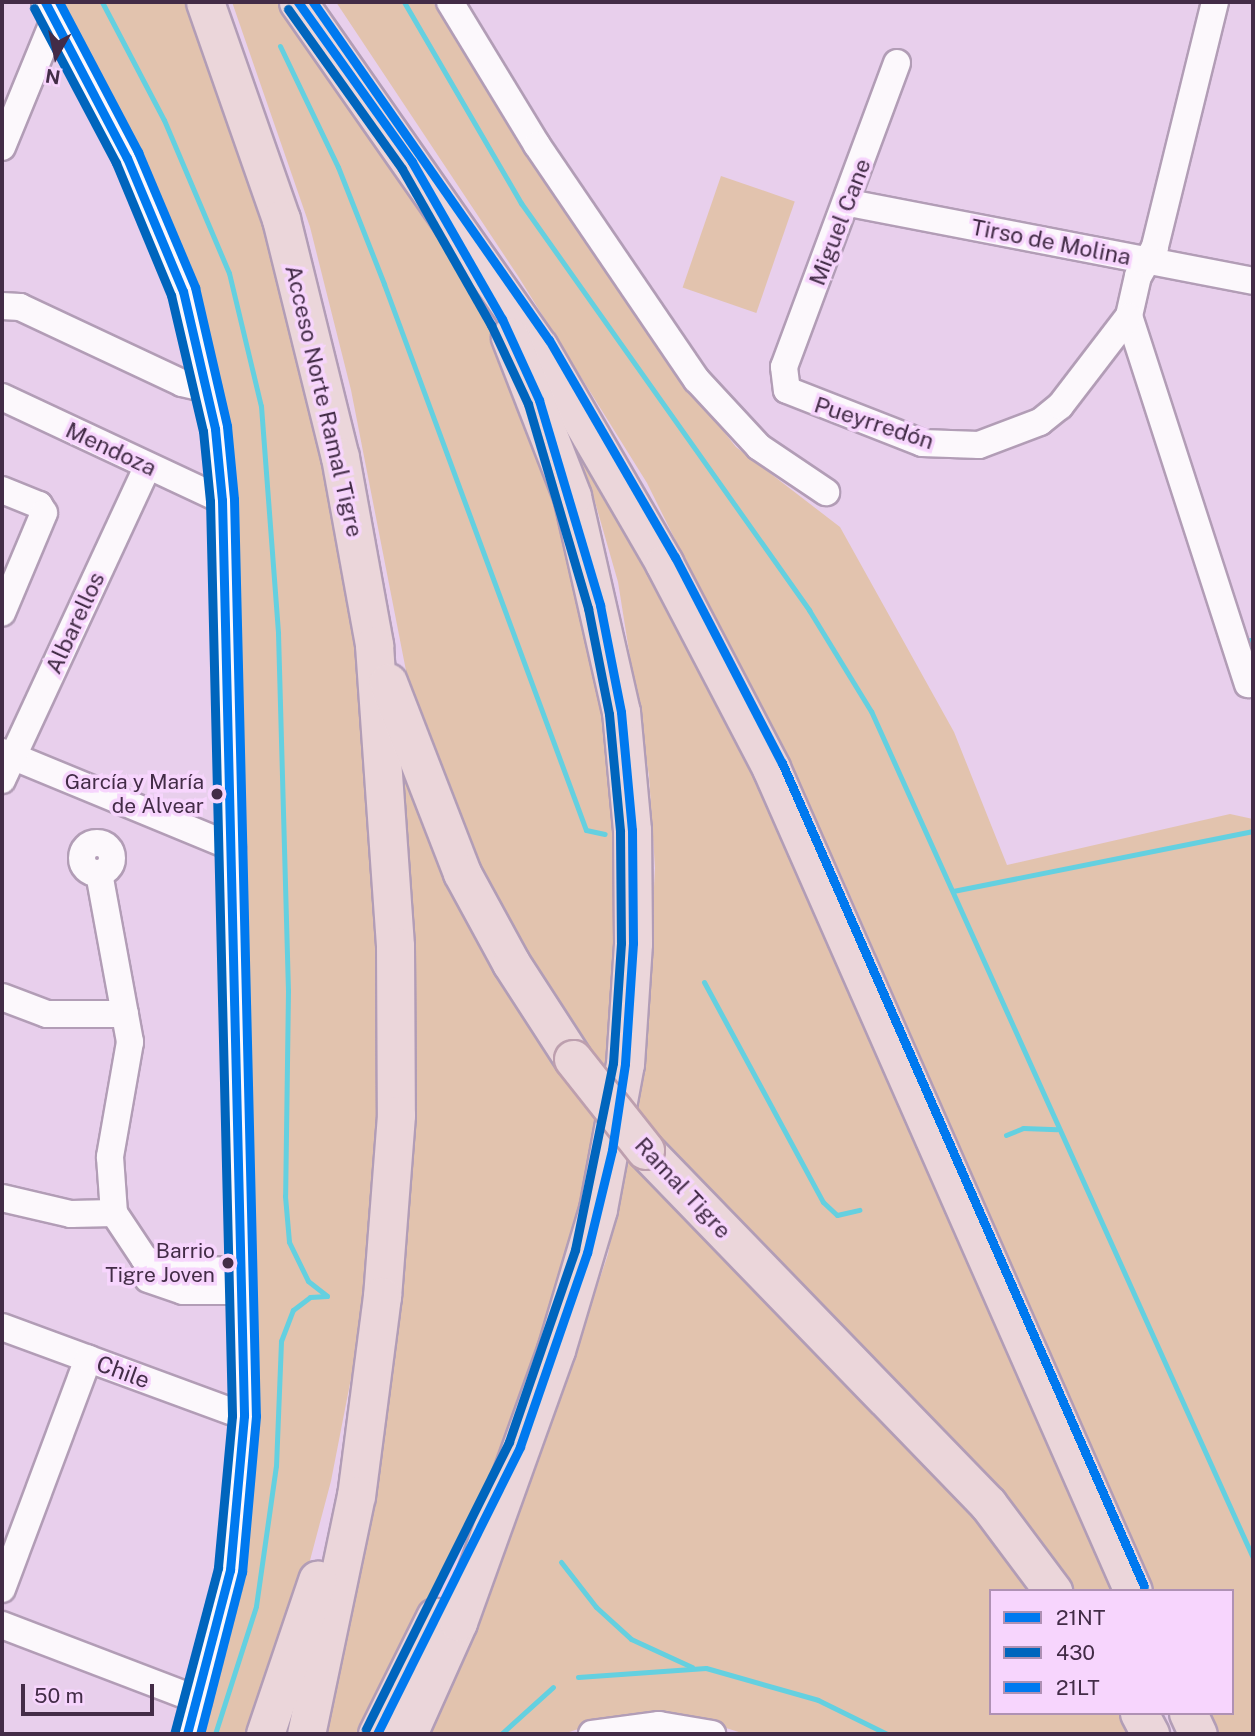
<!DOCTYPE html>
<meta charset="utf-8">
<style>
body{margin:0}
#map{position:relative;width:1255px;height:1736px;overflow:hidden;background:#e8cfec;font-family:"Public Sans",sans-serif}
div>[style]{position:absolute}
.green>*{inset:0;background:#e2c3ae;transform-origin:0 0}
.stream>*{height:5px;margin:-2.5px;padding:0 2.5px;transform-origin:2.5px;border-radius:2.5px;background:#64d0e0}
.roads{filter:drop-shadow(2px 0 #b29db6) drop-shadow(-2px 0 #b29db6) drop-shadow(0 2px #b29db6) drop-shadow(0 -2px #b29db6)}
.minor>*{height:26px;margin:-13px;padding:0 13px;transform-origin:13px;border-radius:13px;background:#fcf8fc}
.minor>.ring{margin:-13px;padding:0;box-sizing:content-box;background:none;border:26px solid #fcf8fc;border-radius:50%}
.highway>*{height:37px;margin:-18.5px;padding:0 18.5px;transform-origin:18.5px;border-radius:18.5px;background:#ebd6da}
.bridges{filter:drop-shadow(2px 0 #bd9fae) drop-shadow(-2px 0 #bd9fae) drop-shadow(0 2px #bd9fae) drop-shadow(0 -2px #bd9fae)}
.highway-bridge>*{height:37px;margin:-18.5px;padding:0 18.5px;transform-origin:18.5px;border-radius:18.5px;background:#ebd6da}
.bus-1>*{height:9px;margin:-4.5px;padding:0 4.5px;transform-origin:4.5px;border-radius:4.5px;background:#0079ef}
.bus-2>*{height:9px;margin:-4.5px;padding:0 4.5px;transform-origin:4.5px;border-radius:4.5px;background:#0065bd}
.bus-3>*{height:9px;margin:-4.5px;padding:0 4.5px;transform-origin:4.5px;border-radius:4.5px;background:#0079ef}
.dots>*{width:19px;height:19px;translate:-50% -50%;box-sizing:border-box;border:4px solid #f7d5fd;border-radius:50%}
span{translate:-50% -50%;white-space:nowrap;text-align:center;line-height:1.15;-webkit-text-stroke:7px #f7d5fd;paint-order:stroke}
.bus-label{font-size:21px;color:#432c47}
.right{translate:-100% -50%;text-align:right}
.street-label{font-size:23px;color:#432c47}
.frame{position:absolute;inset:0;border:4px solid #432c47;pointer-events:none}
.legend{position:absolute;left:989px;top:1589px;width:245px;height:126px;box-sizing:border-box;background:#f7d5fd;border:2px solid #af91b4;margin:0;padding:9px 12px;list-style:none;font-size:21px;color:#432c47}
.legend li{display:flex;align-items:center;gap:14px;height:35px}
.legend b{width:35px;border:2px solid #af91b4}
.north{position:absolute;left:21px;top:21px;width:70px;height:70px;-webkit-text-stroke:5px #f7d5fd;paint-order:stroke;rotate:189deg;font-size:19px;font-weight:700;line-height:28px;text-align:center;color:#432c47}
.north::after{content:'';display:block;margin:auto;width:24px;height:32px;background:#432c47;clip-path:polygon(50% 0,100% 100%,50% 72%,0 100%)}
.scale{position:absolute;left:21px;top:1684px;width:133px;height:32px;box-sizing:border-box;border:4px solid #432c47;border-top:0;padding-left:9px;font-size:21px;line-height:24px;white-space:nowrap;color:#432c47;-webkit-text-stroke:5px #f7d5fd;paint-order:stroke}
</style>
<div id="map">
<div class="green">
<i style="clip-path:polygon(61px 2px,184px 2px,227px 104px,299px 331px,361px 674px,378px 844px,379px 1137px,361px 1327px,331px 1481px,294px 1621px,257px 1734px,201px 1734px,243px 1574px,255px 1468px,238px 533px,231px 457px,213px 360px,167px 223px)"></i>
<i style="clip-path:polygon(232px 2px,283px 2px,447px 244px,495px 332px,586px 589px,622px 818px,608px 1130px,508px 1442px,366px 1734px,317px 1734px,412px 1116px,414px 967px,404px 779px,408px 774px,582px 1049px,480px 874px,409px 686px,351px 390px,310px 227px)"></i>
<i style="clip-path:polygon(336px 2px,433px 2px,539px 175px,671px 365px,736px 447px,840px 527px,954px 732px,1007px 865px,1230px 814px,1253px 819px,1253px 1734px,1219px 1734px,1210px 1713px,1232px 1713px,1232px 1591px,1155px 1591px,839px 870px,647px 483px,518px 276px)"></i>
<i style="left:721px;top:176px;width:78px;height:118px;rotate:19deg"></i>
<i style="clip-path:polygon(562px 407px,800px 857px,1124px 1591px,1074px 1591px,1031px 1531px,927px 1459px,1037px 1591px,991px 1591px,991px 1713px,1122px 1713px,1135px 1734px,745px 1734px,707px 1722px,600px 1722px,563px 1734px,416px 1734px,483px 1598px,565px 1383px,608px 1254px,645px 1055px,655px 868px,649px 776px,618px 582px,593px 495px,558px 409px)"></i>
</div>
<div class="stream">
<i style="left:102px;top:2px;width:133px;rotate:62.3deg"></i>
<i style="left:164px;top:120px;width:166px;rotate:67deg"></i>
<i style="left:229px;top:273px;width:137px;rotate:76.5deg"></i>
<i style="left:261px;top:406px;width:228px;rotate:85.7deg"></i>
<i style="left:278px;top:633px;width:358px;rotate:88.4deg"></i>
<i style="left:288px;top:991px;width:205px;rotate:90.8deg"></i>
<i style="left:285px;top:1196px;width:46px;rotate:85deg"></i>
<i style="left:289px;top:1242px;width:43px;rotate:64deg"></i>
<i style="left:308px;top:1281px;width:24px;rotate:38deg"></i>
<i style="left:404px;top:2px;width:233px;rotate:59.8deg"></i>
<i style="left:521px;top:203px;width:499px;rotate:54.7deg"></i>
<i style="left:809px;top:610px;width:119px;rotate:58.5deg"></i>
<i style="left:871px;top:711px;width:929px;rotate:65.72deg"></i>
<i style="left:280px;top:46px;width:134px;rotate:64.4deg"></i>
<i style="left:338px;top:167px;width:126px;rotate:68.5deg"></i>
<i style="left:384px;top:284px;width:582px;rotate:69.7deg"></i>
<i style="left:586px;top:830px;width:19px;rotate:12deg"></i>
<i style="left:1250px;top:640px;width:15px;rotate:79deg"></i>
<i style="left:953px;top:891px;width:306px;rotate:-11.3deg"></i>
<i style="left:704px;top:982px;width:250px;rotate:61.6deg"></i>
<i style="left:823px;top:1202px;width:19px;rotate:43deg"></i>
<i style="left:837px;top:1215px;width:23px;rotate:-13deg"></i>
<i style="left:1006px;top:1135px;width:18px;rotate:-22deg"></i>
<i style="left:1023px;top:1128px;width:34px;rotate:2deg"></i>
<i style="left:561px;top:1562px;width:57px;rotate:52.1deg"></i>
<i style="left:596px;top:1607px;width:47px;rotate:42.4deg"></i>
<i style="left:631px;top:1639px;width:67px;rotate:24.7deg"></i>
<i style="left:578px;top:1677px;width:128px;rotate:-4deg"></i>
<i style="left:706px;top:1668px;width:116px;rotate:15.9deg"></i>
<i style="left:818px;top:1700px;width:77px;rotate:26.2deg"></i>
<i style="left:215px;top:1734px;width:134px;rotate:-72.2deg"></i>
<i style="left:256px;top:1606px;width:141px;rotate:-81.9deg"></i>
<i style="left:276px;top:1466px;width:125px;rotate:-87.7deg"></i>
<i style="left:281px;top:1341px;width:33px;rotate:-69deg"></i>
<i style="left:293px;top:1310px;width:21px;rotate:-37deg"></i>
<i style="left:310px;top:1297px;width:17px;rotate:-3deg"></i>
<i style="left:501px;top:1734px;width:70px;rotate:-42.1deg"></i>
</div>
<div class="roads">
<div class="minor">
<i style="left:45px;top:2px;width:176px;rotate:62.3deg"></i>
<i style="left:127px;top:158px;width:144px;rotate:67.2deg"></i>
<i style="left:183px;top:291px;width:142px;rotate:76.9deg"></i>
<i style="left:215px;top:429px;width:71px;rotate:84.4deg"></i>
<i style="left:222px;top:500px;width:916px;rotate:88.62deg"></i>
<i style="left:244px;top:1416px;width:155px;rotate:95.2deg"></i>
<i style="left:230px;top:1570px;width:170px;rotate:104.7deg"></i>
<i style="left:450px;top:2px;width:167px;rotate:58.7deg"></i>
<i style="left:537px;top:145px;width:284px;rotate:55.8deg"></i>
<i style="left:697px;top:380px;width:91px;rotate:47.2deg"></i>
<i style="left:759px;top:447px;width:81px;rotate:33.9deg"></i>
<i style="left:1215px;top:2px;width:252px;rotate:103.8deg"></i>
<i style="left:1155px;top:247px;width:34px;rotate:120deg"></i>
<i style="left:1138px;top:276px;width:41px;rotate:102.7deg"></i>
<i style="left:1129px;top:316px;width:387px;rotate:72.1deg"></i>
<i style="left:897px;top:63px;width:324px;rotate:110.4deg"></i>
<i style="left:784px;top:367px;width:23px;rotate:83deg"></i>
<i style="left:787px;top:390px;width:145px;rotate:21.4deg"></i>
<i style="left:922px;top:443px;width:57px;rotate:2deg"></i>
<i style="left:979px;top:445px;width:65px;rotate:-20.7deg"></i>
<i style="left:1040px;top:422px;width:26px;rotate:-39deg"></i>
<i style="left:1060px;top:406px;width:113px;rotate:-52.5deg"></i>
<i style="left:2px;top:147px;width:137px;rotate:-67.7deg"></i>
<i style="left:849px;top:203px;width:411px;rotate:10.9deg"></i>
<i style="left:2px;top:306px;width:18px;rotate:3deg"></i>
<i style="left:20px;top:307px;width:179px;rotate:25.1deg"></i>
<i style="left:182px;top:383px;width:26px;rotate:13deg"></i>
<i style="left:2px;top:397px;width:243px;rotate:25.1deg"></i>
<i style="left:2px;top:490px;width:40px;rotate:22deg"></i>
<i style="left:39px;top:505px;width:9px;rotate:58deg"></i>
<i style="left:44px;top:513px;width:108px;rotate:112.8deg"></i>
<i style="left:2px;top:752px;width:249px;rotate:22.4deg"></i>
<i style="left:2px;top:780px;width:345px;rotate:-65.1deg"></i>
<i class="ring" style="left:82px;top:843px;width:4px;height:4px"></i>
<i style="left:99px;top:873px;width:172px;rotate:79.6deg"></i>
<i style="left:130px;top:1042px;width:117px;rotate:99.9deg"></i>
<i style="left:110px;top:1157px;width:56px;rotate:85.9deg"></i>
<i style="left:114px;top:1213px;width:54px;rotate:56.3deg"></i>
<i style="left:144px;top:1258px;width:21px;rotate:31deg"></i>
<i style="left:162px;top:1269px;width:79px;rotate:1.5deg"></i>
<i style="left:2px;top:997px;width:48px;rotate:20.7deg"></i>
<i style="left:47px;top:1014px;width:78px"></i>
<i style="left:2px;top:1198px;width:71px;rotate:13.1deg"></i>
<i style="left:71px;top:1214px;width:43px;rotate:-1.3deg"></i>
<i style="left:148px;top:1279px;width:37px;rotate:19deg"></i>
<i style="left:183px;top:1291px;width:58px"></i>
<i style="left:2px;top:1327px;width:258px;rotate:20.2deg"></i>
<i style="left:2px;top:1589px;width:246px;rotate:-69.5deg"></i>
<i style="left:2px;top:1625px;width:210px;rotate:20.9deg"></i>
<i style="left:592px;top:1734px;width:68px;rotate:-7.7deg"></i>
<i style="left:659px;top:1725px;width:54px;rotate:9.6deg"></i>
</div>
<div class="highway">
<i style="left:205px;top:2px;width:230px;rotate:70.7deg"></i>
<i style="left:281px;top:219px;width:245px;rotate:76.1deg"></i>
<i style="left:340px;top:457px;width:191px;rotate:79.7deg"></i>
<i style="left:374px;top:645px;width:302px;rotate:86deg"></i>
<i style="left:395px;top:946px;width:169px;rotate:89.7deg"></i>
<i style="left:396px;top:1115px;width:182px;rotate:94.4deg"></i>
<i style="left:382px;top:1296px;width:201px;rotate:97.4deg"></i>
<i style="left:356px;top:1495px;width:244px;rotate:101.8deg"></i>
<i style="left:298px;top:2px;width:421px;rotate:55.1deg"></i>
<i style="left:539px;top:347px;width:250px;rotate:59.9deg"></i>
<i style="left:664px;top:563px;width:231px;rotate:62.4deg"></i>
<i style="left:771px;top:768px;width:899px;rotate:66.26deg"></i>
<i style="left:388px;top:682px;width:205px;rotate:68.8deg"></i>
<i style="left:462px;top:873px;width:102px;rotate:61.4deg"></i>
<i style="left:511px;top:963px;width:114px;rotate:57.1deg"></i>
<i style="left:645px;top:1150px;width:493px;rotate:45.9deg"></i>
<i style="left:988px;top:1504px;width:109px;rotate:53.2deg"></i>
<i style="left:1139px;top:1713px;width:24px;rotate:62deg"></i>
<i style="left:1188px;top:1713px;width:23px;rotate:65deg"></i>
<i style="left:265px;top:1734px;width:163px;rotate:-71.3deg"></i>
<i style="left:377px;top:1734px;width:131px;rotate:-63.6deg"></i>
<i style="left:408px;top:1734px;width:123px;rotate:-65.9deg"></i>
<i style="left:458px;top:1622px;width:289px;rotate:-70.2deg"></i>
<i style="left:556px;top:1350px;width:147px;rotate:-73.4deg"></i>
<i style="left:598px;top:1209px;width:147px;rotate:-79.5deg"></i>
<i style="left:625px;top:1064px;width:121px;rotate:-86.2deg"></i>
<i style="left:633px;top:943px;width:113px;rotate:-90.5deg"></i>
<i style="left:632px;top:830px;width:119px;rotate:-95.3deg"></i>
<i style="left:621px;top:712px;width:221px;rotate:-102.8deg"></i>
<i style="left:572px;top:496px;width:171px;rotate:-111.3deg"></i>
</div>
</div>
<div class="bridges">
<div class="highway-bridge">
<i style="left:573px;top:1059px;width:116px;rotate:51.6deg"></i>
</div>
</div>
<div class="bus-1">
<i style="left:45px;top:2px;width:176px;rotate:62.3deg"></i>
<i style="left:127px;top:158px;width:144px;rotate:67.2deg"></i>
<i style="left:183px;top:291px;width:142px;rotate:76.9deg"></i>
<i style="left:215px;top:429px;width:71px;rotate:84.4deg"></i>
<i style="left:222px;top:500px;width:916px;rotate:88.62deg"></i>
<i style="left:244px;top:1416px;width:155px;rotate:95.2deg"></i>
<i style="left:230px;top:1570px;width:170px;rotate:104.7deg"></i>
<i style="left:298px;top:2px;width:196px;rotate:54.5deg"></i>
<i style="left:412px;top:162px;width:181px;rotate:60.2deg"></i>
<i style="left:502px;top:319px;width:89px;rotate:65.4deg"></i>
<i style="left:539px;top:400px;width:214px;rotate:73.4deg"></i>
<i style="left:600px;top:605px;width:109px;rotate:78.9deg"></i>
<i style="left:621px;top:712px;width:119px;rotate:84.7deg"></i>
<i style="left:632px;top:830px;width:113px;rotate:89.5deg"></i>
<i style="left:633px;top:943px;width:121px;rotate:93.8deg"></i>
<i style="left:625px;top:1064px;width:87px;rotate:98.6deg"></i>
<i style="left:612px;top:1150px;width:106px;rotate:103.6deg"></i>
<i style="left:587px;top:1253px;width:205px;rotate:109.1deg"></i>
<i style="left:520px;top:1447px;width:321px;rotate:116.5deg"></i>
</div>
<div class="bus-2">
<i style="left:34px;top:8px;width:175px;rotate:62.1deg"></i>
<i style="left:116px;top:163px;width:143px;rotate:67.4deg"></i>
<i style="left:171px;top:295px;width:140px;rotate:76.8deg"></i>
<i style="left:203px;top:431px;width:70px;rotate:84.3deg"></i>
<i style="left:210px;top:501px;width:915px;rotate:88.62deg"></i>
<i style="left:232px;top:1416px;width:153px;rotate:95.3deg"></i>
<i style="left:218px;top:1568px;width:169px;rotate:104.8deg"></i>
<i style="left:288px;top:9px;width:196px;rotate:54.5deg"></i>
<i style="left:402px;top:169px;width:180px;rotate:60.3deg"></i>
<i style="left:491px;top:325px;width:87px;rotate:64.9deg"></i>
<i style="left:528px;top:404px;width:213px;rotate:73.6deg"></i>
<i style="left:588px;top:608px;width:108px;rotate:78.8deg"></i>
<i style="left:609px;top:714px;width:118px;rotate:84.6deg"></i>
<i style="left:620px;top:831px;width:112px;rotate:89.5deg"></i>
<i style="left:621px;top:943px;width:120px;rotate:93.8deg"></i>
<i style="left:613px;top:1063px;width:191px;rotate:101.5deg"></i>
<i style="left:575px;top:1250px;width:203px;rotate:109deg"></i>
<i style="left:509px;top:1442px;width:321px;rotate:116.5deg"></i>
</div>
<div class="bus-3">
<i style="left:59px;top:2px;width:170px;rotate:62.2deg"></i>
<i style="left:138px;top:152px;width:147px;rotate:67.1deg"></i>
<i style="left:195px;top:287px;width:143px;rotate:77deg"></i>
<i style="left:227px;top:426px;width:73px;rotate:84.5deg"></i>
<i style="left:234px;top:499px;width:917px;rotate:88.63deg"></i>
<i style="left:256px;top:1416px;width:157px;rotate:95.1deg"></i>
<i style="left:242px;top:1572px;width:167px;rotate:104.5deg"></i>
<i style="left:313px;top:2px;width:412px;rotate:55.1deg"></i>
<i style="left:549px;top:340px;width:251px;rotate:59.9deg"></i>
<i style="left:675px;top:557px;width:232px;rotate:62.6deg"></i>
<i style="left:782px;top:763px;width:899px;rotate:66.26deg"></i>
</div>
<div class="dots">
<i style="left:217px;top:794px;background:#432c47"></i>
<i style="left:228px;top:1263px;background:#432c47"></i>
</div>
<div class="bus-label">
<span class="right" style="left:204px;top:794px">García y María<br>de Alvear</span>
<span class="right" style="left:215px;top:1263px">Barrio<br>Tigre Joven</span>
</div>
<div class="street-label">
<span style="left:840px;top:222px;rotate:-69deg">Miguel Cane</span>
<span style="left:1051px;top:242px;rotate:11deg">Tirso de Molina</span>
<span style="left:324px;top:401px;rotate:77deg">Acceso Norte Ramal Tigre</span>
<span style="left:874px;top:423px;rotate:18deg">Pueyrredón</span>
<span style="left:111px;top:449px;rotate:25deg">Mendoza</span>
<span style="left:75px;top:623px;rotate:-65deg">Albarellos</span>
<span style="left:683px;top:1188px;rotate:47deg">Ramal Tigre</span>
<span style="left:123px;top:1372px;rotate:20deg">Chile</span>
</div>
<div class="frame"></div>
<ul class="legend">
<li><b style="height:9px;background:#0079ef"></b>21NT</li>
<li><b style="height:9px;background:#0065bd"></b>430</li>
<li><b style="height:9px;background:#0079ef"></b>21LT</li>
</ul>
<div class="north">N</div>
<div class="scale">50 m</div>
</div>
